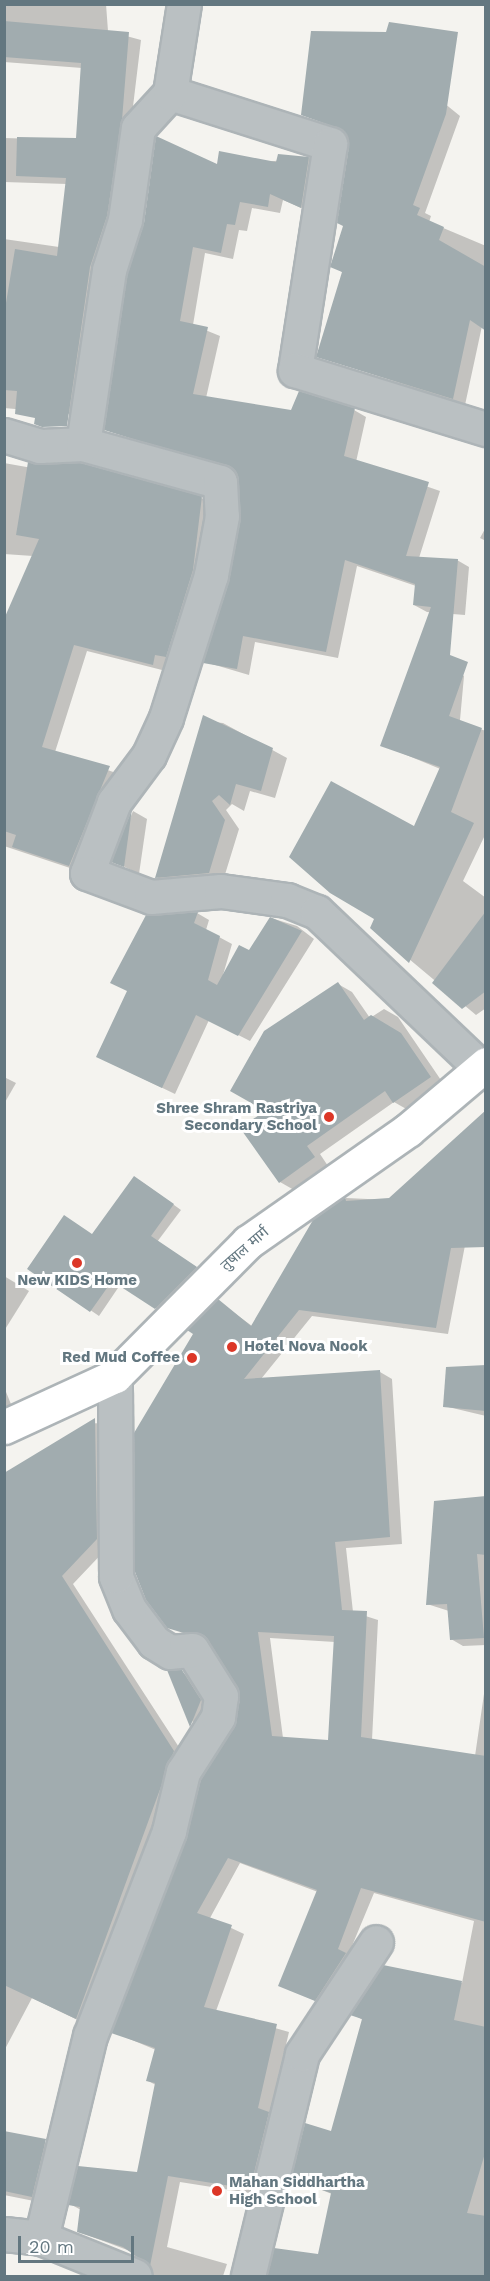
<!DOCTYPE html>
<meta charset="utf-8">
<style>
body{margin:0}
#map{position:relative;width:490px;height:2281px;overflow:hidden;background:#f4f3ef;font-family:"Work Sans","Noto Sans Devanagari",sans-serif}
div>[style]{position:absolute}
.shadow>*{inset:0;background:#0003}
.building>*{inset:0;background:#a1acaf}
.roads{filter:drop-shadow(2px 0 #adb4b7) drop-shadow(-2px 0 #adb4b7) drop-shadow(0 2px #adb4b7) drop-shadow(0 -2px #adb4b7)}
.street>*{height:33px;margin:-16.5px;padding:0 16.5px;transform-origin:16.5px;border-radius:16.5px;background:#bac0c2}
.secondary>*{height:33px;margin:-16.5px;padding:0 16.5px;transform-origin:16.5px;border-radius:16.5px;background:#fff}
.dots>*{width:16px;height:16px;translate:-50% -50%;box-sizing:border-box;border:3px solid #fff;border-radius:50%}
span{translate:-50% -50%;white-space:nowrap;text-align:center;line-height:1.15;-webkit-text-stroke:6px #fff;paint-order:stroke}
.poi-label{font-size:15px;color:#637780;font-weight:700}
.right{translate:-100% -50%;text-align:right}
.left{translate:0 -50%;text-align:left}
.street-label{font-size:15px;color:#637780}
.frame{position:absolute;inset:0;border:6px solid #637780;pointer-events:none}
.scale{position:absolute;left:18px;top:2236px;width:116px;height:27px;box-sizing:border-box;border:3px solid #637780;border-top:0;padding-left:8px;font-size:18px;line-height:21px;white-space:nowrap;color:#637780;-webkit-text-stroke:4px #fff;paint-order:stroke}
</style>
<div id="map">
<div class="shadow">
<i style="clip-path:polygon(4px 4px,106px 4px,108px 31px,141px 40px,119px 223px,81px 415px,4px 408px,4px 239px,59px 247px,67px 184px,4px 182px,4px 138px,77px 140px,82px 68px,4px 62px)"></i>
<i style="clip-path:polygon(374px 46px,460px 116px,425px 213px,431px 216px,429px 222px,486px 246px,486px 329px,482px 326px,465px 405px,318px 356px,344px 273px,332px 266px,345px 226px,350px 146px,345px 132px,303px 114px)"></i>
<i style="clip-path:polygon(309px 158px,321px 165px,313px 213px,283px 200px,280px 213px,252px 208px,247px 231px,239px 230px,233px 259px,205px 253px,193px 325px,220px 336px,206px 398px,292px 412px,354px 410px,366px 417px,356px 462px,440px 491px,419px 558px,457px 560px,469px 567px,465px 615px,427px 612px,414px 605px,416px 586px,357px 566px,338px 658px,255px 642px,249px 675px,205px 662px,230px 581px,242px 519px,237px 473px,107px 430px,218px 166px)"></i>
<i style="clip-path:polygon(4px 463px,201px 498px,214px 505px,205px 578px,166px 671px,87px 651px,55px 752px,122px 775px,82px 872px,4px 846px,4px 761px,33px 556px,4px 554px)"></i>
<i style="clip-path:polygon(486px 527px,486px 541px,480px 538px)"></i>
<i style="clip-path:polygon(433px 654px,464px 676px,455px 775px,382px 745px)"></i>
<i style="clip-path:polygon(203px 721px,223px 723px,287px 758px,275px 798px,250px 791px,244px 811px,232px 804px,226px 810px,239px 829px,223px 881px,171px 885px,157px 877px)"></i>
<i style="clip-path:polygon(477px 728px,486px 731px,486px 833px,463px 881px,486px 898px,486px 1008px,476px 1015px,372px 928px,414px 828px)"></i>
<i style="clip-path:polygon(133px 811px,147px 819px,139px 874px,113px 861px)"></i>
<i style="clip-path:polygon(197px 913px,209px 920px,206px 930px,232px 944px,223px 975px,250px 952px,271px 918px,297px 926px,314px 939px,250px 1041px,209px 1020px,175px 1094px,98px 1057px)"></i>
<i style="clip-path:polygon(338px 984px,352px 992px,370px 1018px,384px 1009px,398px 1017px,445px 1086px,408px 1110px,394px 1102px,320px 1154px,328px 1166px,294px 1190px,280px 1182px,268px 1111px)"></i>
<i style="clip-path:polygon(4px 1077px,16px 1083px,4px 1104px)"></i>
<i style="clip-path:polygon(evenodd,486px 1136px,448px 1334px,312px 1316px,261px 1379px,380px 1372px,392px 1379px,402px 1544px,346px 1548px,353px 1612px,378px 1620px,372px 1740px,475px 1756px,486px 1680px,486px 2276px,319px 2256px,332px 2194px,293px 2179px,332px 2133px,363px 2020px,352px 2014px,384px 1967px,462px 1983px,474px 1921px,374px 1893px,327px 2006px,280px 1985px,318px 1892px,240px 1863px,210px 1918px,244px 1934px,216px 2011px,289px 2032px,270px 2114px,262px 2195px,180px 2182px,167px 2247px,227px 2264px,223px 2276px,154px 2276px,130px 2251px,79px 2232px,81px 2210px,70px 2204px,139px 2174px,156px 2085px,148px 2081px,156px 2050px,113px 2032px,235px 1728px,241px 1698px,208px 1638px,168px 1627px,218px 1301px,252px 1326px,314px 1221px,346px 1198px,390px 1200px,486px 1136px,270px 1638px,335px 1642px,329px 1741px,283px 1738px,270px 1638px)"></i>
<i style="clip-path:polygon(142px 1182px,181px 1210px,157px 1242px,204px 1272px,164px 1313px,120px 1285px,99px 1316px,29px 1268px,92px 1235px)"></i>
<i style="clip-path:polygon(4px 1276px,29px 1291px,4px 1331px)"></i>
<i style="clip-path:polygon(486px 1366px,486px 1416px,444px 1406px)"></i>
<i style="clip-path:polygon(4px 1387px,15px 1414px,4px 1418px)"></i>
<i style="clip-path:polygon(96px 1423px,108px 1430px,109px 1546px,73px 1584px,186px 1758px,88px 2025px,32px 1998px,4px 2051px,4px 1476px)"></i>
<i style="clip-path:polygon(486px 1497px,486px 1645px,463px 1646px,451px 1639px,449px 1611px,427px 1604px)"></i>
<i style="clip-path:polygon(169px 1671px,189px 1675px,207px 1705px,196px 1729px)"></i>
<i style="clip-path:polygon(4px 2132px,57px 2148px,44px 2203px,4px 2195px)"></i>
</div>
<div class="building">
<i style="clip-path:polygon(4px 21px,129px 32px,122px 120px,107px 216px,90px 267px,67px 426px,42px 427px,34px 424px,35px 418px,15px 414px,17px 391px,4px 390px,4px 315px,15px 249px,57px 256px,66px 178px,16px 176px,17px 137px,76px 138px,81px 63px,4px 57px)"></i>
<i style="clip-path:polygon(389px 22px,458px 32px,446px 114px,413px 205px,420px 208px,417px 215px,444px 227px,439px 240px,486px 267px,486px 331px,470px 320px,453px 399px,316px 357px,342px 272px,330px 267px,343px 226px,337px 223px,349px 146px,343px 130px,301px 115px,311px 31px,386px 32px)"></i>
<i style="clip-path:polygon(156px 136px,217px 164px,219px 151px,276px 162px,278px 154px,309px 157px,301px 208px,270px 194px,268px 207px,240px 202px,235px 225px,227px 224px,221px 253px,193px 247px,180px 321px,208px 327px,193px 394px,291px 410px,299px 391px,355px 408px,344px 456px,429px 482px,406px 556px,458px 559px,450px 655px,468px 662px,449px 716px,482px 728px,451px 812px,474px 823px,409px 963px,370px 928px,374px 919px,330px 893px,289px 857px,331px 781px,414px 826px,440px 767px,380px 746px,431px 607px,413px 605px,415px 584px,345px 560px,326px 652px,243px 636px,237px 669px,203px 663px,229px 581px,240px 519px,235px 471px,104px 430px,127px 274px,144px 223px)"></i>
<i style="clip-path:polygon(28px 462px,81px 463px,202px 496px,193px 570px,166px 657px,155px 655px,153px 665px,74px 645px,42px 747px,110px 766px,69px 866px,12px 847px,16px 835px,4px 831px,4px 619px,39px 539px,16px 535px)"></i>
<i style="clip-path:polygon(203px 715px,273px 748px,261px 791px,236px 784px,230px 805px,219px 795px,212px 801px,225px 820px,209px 873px,155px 878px)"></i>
<i style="clip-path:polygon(132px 809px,124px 867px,111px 862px)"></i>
<i style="clip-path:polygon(486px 911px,486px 991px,462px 1009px,432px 983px)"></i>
<i style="clip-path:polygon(198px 912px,194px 923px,220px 936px,208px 980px,217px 985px,239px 945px,249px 950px,270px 917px,302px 931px,238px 1036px,196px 1015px,162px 1088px,96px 1057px,127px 991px,110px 983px,146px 915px)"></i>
<i style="clip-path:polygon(338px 982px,364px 1020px,371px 1015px,401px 1033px,431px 1077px,393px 1103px,385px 1091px,307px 1146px,315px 1157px,279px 1183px,240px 1128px,265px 1111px,230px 1091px,264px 1031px)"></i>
<i style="clip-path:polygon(evenodd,486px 1110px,486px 1247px,451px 1248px,436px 1328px,299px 1310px,244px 1379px,380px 1370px,390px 1537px,335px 1542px,342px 1610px,367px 1611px,361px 1737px,486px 1756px,486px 1922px,361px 1888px,338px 1949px,346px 1953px,315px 2001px,278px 1986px,317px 1890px,228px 1858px,197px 1913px,232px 1925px,204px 2007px,277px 2024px,258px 2108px,269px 2112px,250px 2189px,168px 2176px,150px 2266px,123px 2247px,77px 2232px,80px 2207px,68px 2205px,78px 2166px,137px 2172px,155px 2083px,146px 2081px,155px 2048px,111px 2033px,186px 1838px,201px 1779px,234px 1727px,240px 1699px,207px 1640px,167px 1628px,146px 1600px,135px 1572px,134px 1433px,193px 1334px,187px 1330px,218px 1299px,251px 1326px,313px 1220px,345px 1197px,346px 1201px,389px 1198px,486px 1110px,258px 1632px,334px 1636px,328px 1740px,272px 1736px,258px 1632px)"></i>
<i style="clip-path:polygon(134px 1176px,174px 1204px,151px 1236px,197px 1267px,155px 1309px,112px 1281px,90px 1312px,27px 1269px,64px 1215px,92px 1234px)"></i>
<i style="clip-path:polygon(486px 1365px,486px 1411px,443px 1407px,446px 1367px)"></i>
<i style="clip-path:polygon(95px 1418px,97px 1539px,62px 1576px,174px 1751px,76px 2019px,4px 1985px,4px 1473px)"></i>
<i style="clip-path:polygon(486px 1496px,486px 1555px,477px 1554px,484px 1638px,450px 1640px,447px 1604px,426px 1605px,434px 1501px)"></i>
<i style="clip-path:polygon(167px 1670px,182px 1670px,201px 1700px,190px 1727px)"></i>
<i style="clip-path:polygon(383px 1965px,462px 1981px,454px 2020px,486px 2027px,486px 2150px,467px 2213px,486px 2216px,486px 2277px,267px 2277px,274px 2248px,318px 2254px,331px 2193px,291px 2179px,305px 2123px,331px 2131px,362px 2019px,350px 2015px)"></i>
<i style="clip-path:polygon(4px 2131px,46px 2139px,32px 2197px,4px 2191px)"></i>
</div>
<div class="roads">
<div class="street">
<i style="left:170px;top:93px;width:168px;rotate:17.7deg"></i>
<i style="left:330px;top:144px;width:229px;rotate:98.8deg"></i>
<i style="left:295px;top:370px;width:200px;rotate:17.2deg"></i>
<i style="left:4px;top:435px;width:38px;rotate:17deg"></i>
<i style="left:40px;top:446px;width:43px;rotate:-2.7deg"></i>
<i style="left:83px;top:444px;width:142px;rotate:15.5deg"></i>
<i style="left:220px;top:482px;width:34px;rotate:87deg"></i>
<i style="left:222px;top:516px;width:60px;rotate:100.6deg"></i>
<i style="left:211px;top:575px;width:150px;rotate:107.5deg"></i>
<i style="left:166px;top:718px;width:41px;rotate:114.7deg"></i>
<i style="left:149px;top:755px;width:59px;rotate:126.7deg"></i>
<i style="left:114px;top:802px;width:76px;rotate:110.8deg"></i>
<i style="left:87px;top:873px;width:68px;rotate:20.6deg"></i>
<i style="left:151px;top:897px;width:70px;rotate:-4.9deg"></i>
<i style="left:221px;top:891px;width:67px;rotate:7.8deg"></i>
<i style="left:287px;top:900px;width:32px;rotate:22deg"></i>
<i style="left:317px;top:912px;width:225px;rotate:43.6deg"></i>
<i style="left:83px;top:444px;width:176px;rotate:-81.5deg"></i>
<i style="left:109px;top:270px;width:52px;rotate:-72.3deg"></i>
<i style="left:125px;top:220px;width:93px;rotate:-82deg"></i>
<i style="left:138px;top:128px;width:47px;rotate:-47.6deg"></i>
<i style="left:170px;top:93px;width:90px;rotate:-81.1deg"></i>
<i style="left:4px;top:2234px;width:37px;rotate:6deg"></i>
<i style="left:41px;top:2238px;width:101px;rotate:22deg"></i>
<i style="left:41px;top:2238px;width:208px;rotate:-76.4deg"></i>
<i style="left:90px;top:2036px;width:220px;rotate:-68.9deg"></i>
<i style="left:169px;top:1831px;width:61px;rotate:-76.7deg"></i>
<i style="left:183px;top:1772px;width:65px;rotate:-57.5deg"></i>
<i style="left:218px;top:1717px;width:21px;rotate:-82deg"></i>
<i style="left:221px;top:1696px;width:54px;rotate:-122.2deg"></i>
<i style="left:192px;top:1650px;width:22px;rotate:175deg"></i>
<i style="left:170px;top:1652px;width:19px;rotate:-148deg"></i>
<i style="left:154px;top:1642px;width:41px;rotate:-127.1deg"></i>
<i style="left:129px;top:1609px;width:35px;rotate:-112deg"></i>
<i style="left:116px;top:1576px;width:200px;rotate:-90.3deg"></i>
<i style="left:248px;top:2276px;width:228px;rotate:-76.3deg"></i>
<i style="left:302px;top:2054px;width:134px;rotate:-56.5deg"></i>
</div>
<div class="secondary">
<i style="left:4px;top:1427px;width:122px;rotate:-24.7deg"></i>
<i style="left:115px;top:1376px;width:189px;rotate:-45.2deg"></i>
<i style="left:248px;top:1242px;width:195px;rotate:-35deg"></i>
<i style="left:408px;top:1130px;width:102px;rotate:-40.2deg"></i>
</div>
</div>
<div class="dots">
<i style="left:329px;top:1117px;background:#dc3727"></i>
<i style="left:77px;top:1263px;background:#dc3727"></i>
<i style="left:232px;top:1347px;background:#dc3727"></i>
<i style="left:192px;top:1358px;background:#dc3727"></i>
<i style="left:217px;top:2191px;background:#dc3727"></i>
</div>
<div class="poi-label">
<span class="right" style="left:317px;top:1117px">Shree Shram Rastriya<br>Secondary School</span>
<span style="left:77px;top:1281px">New KIDS Home</span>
<span class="left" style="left:244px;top:1347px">Hotel Nova Nook</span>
<span class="right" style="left:180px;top:1358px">Red Mud Coffee</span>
<span class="left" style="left:229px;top:2191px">Mahan Siddhartha<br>High School</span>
</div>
<div class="street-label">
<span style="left:245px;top:1249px;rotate:-41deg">तुषाल मार्ग</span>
</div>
<div class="frame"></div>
<div class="scale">20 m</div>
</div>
